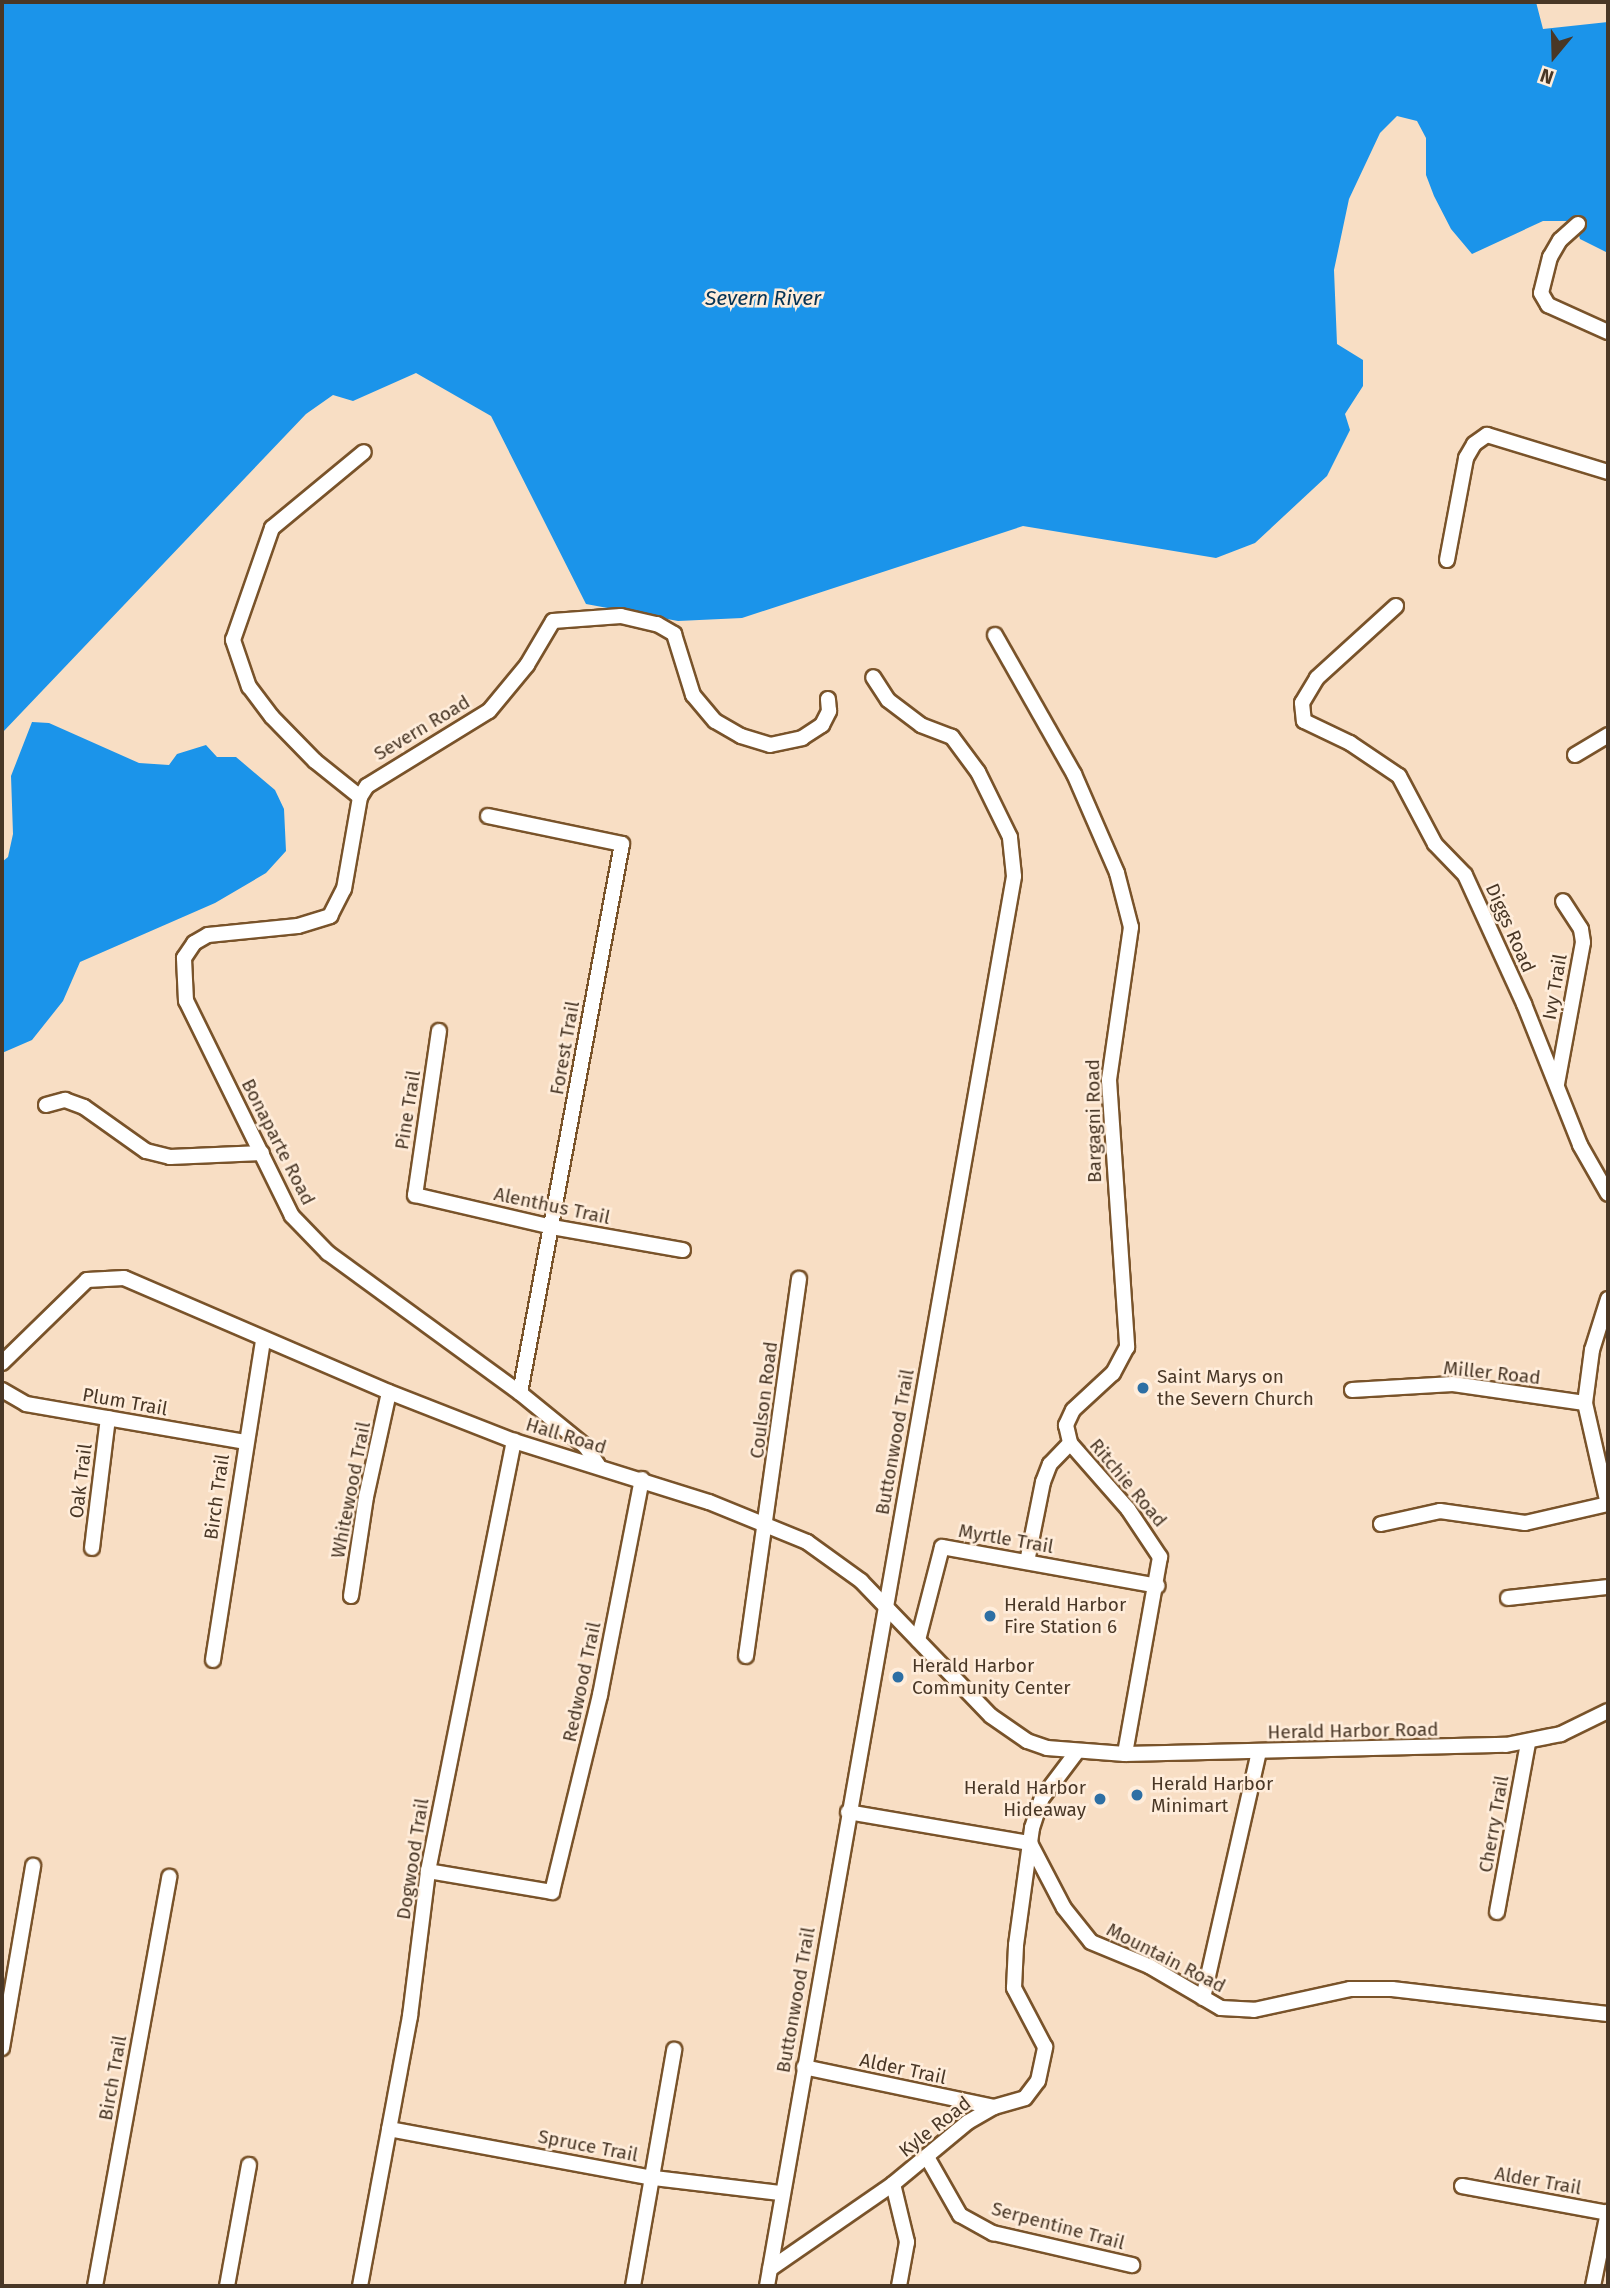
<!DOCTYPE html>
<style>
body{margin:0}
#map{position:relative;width:1610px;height:2288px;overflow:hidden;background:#f8dec4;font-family:"Fira Sans",sans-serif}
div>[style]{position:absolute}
.water>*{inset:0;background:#1b94ea}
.roads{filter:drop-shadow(2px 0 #79532a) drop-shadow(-2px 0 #79532a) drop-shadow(0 2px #79532a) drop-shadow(0 -2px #79532a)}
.minor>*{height:14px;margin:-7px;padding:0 7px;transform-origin:7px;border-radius:7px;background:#fff}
.dots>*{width:19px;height:19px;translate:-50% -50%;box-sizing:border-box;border:4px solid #ffeddb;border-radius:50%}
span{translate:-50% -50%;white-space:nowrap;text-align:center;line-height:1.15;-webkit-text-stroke:5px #ffeddb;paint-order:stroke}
.street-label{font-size:19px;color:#493726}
.poi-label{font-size:19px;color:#493726}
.left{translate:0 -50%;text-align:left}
.right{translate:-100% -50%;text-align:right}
.water-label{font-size:21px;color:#053355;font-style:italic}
.frame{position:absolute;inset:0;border:4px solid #493726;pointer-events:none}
.north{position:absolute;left:1519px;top:21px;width:70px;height:70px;-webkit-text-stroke:5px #ffeddb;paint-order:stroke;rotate:199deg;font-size:19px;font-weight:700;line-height:28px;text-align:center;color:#493726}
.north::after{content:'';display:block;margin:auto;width:24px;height:32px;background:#493726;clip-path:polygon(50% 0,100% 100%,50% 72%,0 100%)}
</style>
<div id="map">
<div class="water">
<i style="clip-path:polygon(2px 2px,1536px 2px,1543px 29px,1608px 22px,1608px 253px,1580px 239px,1575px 221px,1543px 221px,1472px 254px,1451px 229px,1434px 196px,1426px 175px,1426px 138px,1417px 121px,1397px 116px,1380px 133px,1349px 199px,1334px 270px,1337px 344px,1363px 360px,1363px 386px,1345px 414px,1350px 430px,1327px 476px,1255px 543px,1216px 558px,1023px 526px,742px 618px,678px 621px,586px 604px,491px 416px,416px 373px,353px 401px,333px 395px,306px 414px,2px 733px)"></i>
<i style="clip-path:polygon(32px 722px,49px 723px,139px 763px,169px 765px,177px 754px,206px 745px,217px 757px,236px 757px,275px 790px,284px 809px,286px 851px,266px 873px,215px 903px,80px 962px,63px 1001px,32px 1040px,2px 1053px,2px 862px,8px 857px,13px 834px,11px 776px)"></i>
</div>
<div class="roads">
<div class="minor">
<i style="left:1578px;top:224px;width:24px;rotate:138deg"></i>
<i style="left:1560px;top:240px;width:20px;rotate:120deg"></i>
<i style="left:1550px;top:257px;width:37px;rotate:104deg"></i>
<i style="left:1541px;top:293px;width:14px;rotate:60deg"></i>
<i style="left:1548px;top:305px;width:66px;rotate:24.2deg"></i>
<i style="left:1447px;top:560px;width:104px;rotate:-79.4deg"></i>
<i style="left:1466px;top:458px;width:16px;rotate:-60deg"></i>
<i style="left:1474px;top:444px;width:16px;rotate:-35deg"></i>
<i style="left:1487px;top:435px;width:127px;rotate:17deg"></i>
<i style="left:1396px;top:606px;width:107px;rotate:137.7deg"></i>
<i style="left:1317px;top:678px;width:29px;rotate:121deg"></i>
<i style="left:1302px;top:703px;width:18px;rotate:84deg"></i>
<i style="left:1304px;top:721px;width:51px;rotate:25.6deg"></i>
<i style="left:1350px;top:743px;width:59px;rotate:34deg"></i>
<i style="left:1399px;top:776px;width:77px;rotate:62.1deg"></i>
<i style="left:1435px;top:844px;width:43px;rotate:45.9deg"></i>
<i style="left:1465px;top:875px;width:142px;rotate:65.4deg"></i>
<i style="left:1524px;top:1004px;width:152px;rotate:68.3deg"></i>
<i style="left:1580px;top:1145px;width:56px;rotate:60.3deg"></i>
<i style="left:995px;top:635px;width:160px;rotate:60.4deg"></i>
<i style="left:1074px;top:774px;width:108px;rotate:66.5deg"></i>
<i style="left:1117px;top:873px;width:56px;rotate:75.5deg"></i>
<i style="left:1131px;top:927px;width:155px;rotate:98.2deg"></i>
<i style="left:1109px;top:1080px;width:268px;rotate:86.1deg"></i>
<i style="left:1127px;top:1347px;width:30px;rotate:118deg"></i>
<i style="left:1113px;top:1373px;width:54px;rotate:137.2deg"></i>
<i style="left:1073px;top:1410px;width:17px;rotate:115deg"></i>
<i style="left:1066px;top:1425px;width:18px;rotate:77deg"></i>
<i style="left:1070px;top:1443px;width:88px;rotate:48.7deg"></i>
<i style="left:1128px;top:1509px;width:58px;rotate:56.3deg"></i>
<i style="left:1160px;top:1557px;width:200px;rotate:100.1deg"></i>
<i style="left:1575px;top:755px;width:39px;rotate:-31deg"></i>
<i style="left:360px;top:797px;width:58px;rotate:-141.3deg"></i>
<i style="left:315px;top:761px;width:62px;rotate:-134.3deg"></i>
<i style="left:272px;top:717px;width:38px;rotate:-127deg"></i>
<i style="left:249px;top:687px;width:50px;rotate:-108.8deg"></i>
<i style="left:233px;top:640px;width:119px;rotate:-70.8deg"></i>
<i style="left:272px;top:528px;width:119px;rotate:-39.6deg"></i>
<i style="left:488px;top:816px;width:137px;rotate:11.8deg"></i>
<i style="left:622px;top:844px;width:558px;rotate:100.53deg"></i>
<i style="left:439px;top:1031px;width:166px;rotate:98.3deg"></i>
<i style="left:415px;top:1195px;width:141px;rotate:13.1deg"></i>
<i style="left:552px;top:1227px;width:133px;rotate:10deg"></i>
<i style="left:1557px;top:1084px;width:144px;rotate:-79.6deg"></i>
<i style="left:1583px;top:942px;width:13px;rotate:-99deg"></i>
<i style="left:1581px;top:929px;width:33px;rotate:-123deg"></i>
<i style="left:46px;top:1105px;width:20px;rotate:-15deg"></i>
<i style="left:65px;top:1100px;width:20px;rotate:20deg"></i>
<i style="left:84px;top:1107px;width:76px;rotate:35.4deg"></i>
<i style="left:146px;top:1151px;width:25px;rotate:14deg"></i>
<i style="left:170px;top:1157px;width:92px;rotate:-2.5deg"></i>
<i style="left:1608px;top:1299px;width:53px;rotate:107.4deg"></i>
<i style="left:1592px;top:1350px;width:53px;rotate:97.5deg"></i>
<i style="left:1585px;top:1403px;width:104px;rotate:77.2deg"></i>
<i style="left:2px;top:1363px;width:119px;rotate:-44.3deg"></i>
<i style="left:87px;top:1280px;width:37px;rotate:-3deg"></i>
<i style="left:124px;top:1278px;width:288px;rotate:23.3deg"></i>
<i style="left:389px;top:1392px;width:134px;rotate:21.4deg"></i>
<i style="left:514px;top:1441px;width:204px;rotate:17.4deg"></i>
<i style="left:709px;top:1502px;width:106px;rotate:22.2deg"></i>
<i style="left:807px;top:1542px;width:67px;rotate:35.8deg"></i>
<i style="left:861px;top:1581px;width:187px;rotate:46.1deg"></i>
<i style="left:991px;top:1716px;width:44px;rotate:34.8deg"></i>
<i style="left:1027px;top:1741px;width:21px;rotate:19deg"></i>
<i style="left:1047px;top:1748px;width:78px;rotate:4.4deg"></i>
<i style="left:1125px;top:1754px;width:381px;rotate:-1.4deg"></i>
<i style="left:1506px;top:1745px;width:56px;rotate:-11.3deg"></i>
<i style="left:1561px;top:1734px;width:52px;rotate:-26.1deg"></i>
<i style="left:2px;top:1390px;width:28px;rotate:30deg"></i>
<i style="left:26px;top:1404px;width:222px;rotate:9.8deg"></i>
<i style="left:1352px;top:1390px;width:101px;rotate:-3.4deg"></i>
<i style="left:1453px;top:1384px;width:133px;rotate:8.2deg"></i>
<i style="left:598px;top:1465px;width:23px;rotate:-124deg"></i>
<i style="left:585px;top:1446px;width:84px;rotate:-140.8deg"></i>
<i style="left:520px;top:1393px;width:238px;rotate:-143.9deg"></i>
<i style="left:328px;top:1253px;width:52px;rotate:-134.2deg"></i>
<i style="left:292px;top:1216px;width:240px;rotate:-116.2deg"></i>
<i style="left:186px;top:1001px;width:43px;rotate:-92.7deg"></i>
<i style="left:184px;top:958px;width:18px;rotate:-56deg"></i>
<i style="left:194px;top:943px;width:16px;rotate:-30deg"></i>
<i style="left:208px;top:935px;width:90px;rotate:-5.7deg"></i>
<i style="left:298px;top:926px;width:34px;rotate:-17deg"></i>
<i style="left:330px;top:916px;width:30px;rotate:-63deg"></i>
<i style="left:344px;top:889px;width:93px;rotate:-80.1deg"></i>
<i style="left:360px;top:797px;width:13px;rotate:-58deg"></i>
<i style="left:367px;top:786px;width:143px;rotate:-31.6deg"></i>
<i style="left:489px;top:711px;width:60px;rotate:-50.4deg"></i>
<i style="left:527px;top:665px;width:51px;rotate:-59.4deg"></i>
<i style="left:553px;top:621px;width:68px;rotate:-4.2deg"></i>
<i style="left:621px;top:616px;width:37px;rotate:13deg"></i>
<i style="left:657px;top:624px;width:20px;rotate:30deg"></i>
<i style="left:674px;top:634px;width:64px;rotate:72.7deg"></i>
<i style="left:693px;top:695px;width:34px;rotate:50deg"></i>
<i style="left:715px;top:721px;width:30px;rotate:30deg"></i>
<i style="left:741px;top:736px;width:30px;rotate:17deg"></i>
<i style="left:770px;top:745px;width:33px;rotate:-12deg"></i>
<i style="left:802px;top:738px;width:24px;rotate:-33deg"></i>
<i style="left:822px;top:725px;width:16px;rotate:-63deg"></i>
<i style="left:829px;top:711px;width:12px;rotate:-95deg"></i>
<i style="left:1381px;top:1524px;width:60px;rotate:-12.4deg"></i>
<i style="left:1440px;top:1511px;width:86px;rotate:8deg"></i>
<i style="left:1525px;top:1523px;width:85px;rotate:-12.9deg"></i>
<i style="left:92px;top:1548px;width:131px;rotate:-83deg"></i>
<i style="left:1027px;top:1562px;width:82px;rotate:-78.7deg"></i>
<i style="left:1043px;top:1482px;width:19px;rotate:-69deg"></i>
<i style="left:1050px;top:1464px;width:29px;rotate:-46deg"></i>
<i style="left:351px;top:1596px;width:100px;rotate:-81.4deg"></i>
<i style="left:366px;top:1497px;width:107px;rotate:-77.6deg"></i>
<i style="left:1508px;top:1598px;width:101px;rotate:-6.3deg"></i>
<i style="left:918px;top:1640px;width:96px;rotate:-75.5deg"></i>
<i style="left:942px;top:1547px;width:219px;rotate:10.2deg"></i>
<i style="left:746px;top:1656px;width:381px;rotate:-82deg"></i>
<i style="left:213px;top:1660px;width:323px;rotate:-81.1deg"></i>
<i style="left:848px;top:1812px;width:185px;rotate:9.7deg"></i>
<i style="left:1030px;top:1843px;width:73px;rotate:62.4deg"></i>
<i style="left:1064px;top:1908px;width:43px;rotate:51.5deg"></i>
<i style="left:1091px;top:1942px;width:63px;rotate:22.5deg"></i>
<i style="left:1149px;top:1966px;width:83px;rotate:30.3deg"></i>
<i style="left:1221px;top:2008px;width:33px;rotate:3deg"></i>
<i style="left:1254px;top:2010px;width:98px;rotate:-12.3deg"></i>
<i style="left:1350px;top:1989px;width:42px"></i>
<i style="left:1392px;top:1989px;width:217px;rotate:6.6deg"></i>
<i style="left:428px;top:1871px;width:126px;rotate:9.6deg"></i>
<i style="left:552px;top:1892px;width:203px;rotate:-76.3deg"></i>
<i style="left:600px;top:1695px;width:220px;rotate:-79deg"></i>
<i style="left:1497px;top:1912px;width:172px;rotate:-79.6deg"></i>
<i style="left:1203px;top:1998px;width:252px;rotate:-77.2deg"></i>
<i style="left:2px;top:2048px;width:185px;rotate:-80.3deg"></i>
<i style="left:804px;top:2067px;width:194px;rotate:11.9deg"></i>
<i style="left:389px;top:2129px;width:269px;rotate:10.5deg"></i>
<i style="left:654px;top:2178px;width:127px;rotate:6.8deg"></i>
<i style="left:927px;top:2157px;width:67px;rotate:60.4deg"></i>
<i style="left:960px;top:2215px;width:38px;rotate:29deg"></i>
<i style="left:993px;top:2233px;width:143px;rotate:13deg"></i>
<i style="left:893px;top:2184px;width:60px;rotate:76.4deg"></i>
<i style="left:907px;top:2242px;width:45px;rotate:100.3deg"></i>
<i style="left:1462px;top:2186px;width:148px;rotate:10.5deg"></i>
<i style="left:770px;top:2269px;width:150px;rotate:-34.6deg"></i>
<i style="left:893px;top:2184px;width:97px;rotate:-39.6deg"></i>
<i style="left:968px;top:2122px;width:30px;rotate:-30deg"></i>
<i style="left:994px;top:2107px;width:32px;rotate:-16deg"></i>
<i style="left:1025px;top:2098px;width:21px;rotate:-53deg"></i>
<i style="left:1038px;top:2081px;width:35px;rotate:-78deg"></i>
<i style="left:1045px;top:2047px;width:67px;rotate:-117.7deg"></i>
<i style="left:1014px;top:1988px;width:43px;rotate:-87.3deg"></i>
<i style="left:1016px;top:1945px;width:118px;rotate:-82.2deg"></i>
<i style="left:1032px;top:1828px;width:32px;rotate:-72deg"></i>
<i style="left:1042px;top:1798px;width:56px;rotate:-52.9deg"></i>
<i style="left:95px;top:2286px;width:416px;rotate:-79.7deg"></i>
<i style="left:227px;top:2286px;width:123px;rotate:-79.7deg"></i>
<i style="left:360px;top:2286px;width:275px;rotate:-79.5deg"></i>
<i style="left:410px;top:2016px;width:146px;rotate:-82.9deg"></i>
<i style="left:428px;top:1871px;width:439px;rotate:-78.7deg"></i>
<i style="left:633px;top:2286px;width:240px;rotate:-80.1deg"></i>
<i style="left:767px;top:2286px;width:1431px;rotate:-80.06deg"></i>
<i style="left:1014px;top:876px;width:39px;rotate:-96deg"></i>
<i style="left:1010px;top:837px;width:72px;rotate:-116.2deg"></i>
<i style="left:978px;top:772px;width:44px;rotate:-126.6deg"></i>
<i style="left:952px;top:737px;width:33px;rotate:-159deg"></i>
<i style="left:921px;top:725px;width:41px;rotate:-142.9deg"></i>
<i style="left:888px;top:700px;width:27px;rotate:-123deg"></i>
<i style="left:1593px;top:2286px;width:76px;rotate:-78.5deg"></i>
</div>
</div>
<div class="dots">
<i style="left:1143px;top:1388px;background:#2d6fa4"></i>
<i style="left:990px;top:1616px;background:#2d6fa4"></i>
<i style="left:898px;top:1677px;background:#2d6fa4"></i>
<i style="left:1137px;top:1795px;background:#2d6fa4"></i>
<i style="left:1100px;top:1799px;background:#2d6fa4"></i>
</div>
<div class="street-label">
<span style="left:422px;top:728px;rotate:-31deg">Severn Road</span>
<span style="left:1510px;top:928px;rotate:66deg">Diggs Road</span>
<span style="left:1555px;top:987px;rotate:-80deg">Ivy Trail</span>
<span style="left:565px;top:1048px;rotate:-80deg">Forest Trail</span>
<span style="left:408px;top:1110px;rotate:-81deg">Pine Trail</span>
<span style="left:1094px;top:1121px;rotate:-91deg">Bargagni Road</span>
<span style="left:278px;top:1142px;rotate:63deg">Bonaparte Road</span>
<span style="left:552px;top:1206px;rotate:12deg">Alenthus Trail</span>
<span style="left:1492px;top:1373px;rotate:6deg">Miller Road</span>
<span style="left:764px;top:1400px;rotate:-83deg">Coulson Road</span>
<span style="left:125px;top:1402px;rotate:10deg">Plum Trail</span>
<span style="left:566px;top:1436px;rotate:17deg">Hall Road</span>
<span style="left:895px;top:1442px;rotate:-80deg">Buttonwood Trail</span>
<span style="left:81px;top:1481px;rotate:-83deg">Oak Trail</span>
<span style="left:1128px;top:1483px;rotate:50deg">Ritchie Road</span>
<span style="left:351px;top:1490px;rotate:-79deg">Whitewood Trail</span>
<span style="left:217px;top:1497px;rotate:-82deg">Birch Trail</span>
<span style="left:1006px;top:1539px;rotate:10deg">Myrtle Trail</span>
<span style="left:582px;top:1682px;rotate:-78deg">Redwood Trail</span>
<span style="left:1353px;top:1731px;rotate:-1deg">Herald Harbor Road</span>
<span style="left:1494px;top:1824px;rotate:-80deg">Cherry Trail</span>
<span style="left:413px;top:1859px;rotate:-81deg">Dogwood Trail</span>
<span style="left:1166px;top:1958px;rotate:27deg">Mountain Road</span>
<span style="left:796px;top:2000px;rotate:-80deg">Buttonwood Trail</span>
<span style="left:903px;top:2069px;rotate:12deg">Alder Trail</span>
<span style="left:113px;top:2078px;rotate:-80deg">Birch Trail</span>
<span style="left:935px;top:2127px;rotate:-38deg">Kyle Road</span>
<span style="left:588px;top:2146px;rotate:11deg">Spruce Trail</span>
<span style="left:1538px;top:2181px;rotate:10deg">Alder Trail</span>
<span style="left:1058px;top:2226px;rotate:15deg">Serpentine Trail</span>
</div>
<div class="poi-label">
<span class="left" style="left:1157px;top:1388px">Saint Marys on<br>the Severn Church</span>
<span class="left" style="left:1004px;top:1616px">Herald Harbor<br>Fire Station 6</span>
<span class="left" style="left:912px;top:1677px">Herald Harbor<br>Community Center</span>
<span class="left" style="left:1151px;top:1795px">Herald Harbor<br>Minimart</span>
<span class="right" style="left:1086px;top:1799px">Herald Harbor<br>Hideaway</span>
</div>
<div class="water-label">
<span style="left:763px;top:298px">Severn River</span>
</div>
<div class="frame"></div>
<div class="north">N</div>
</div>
